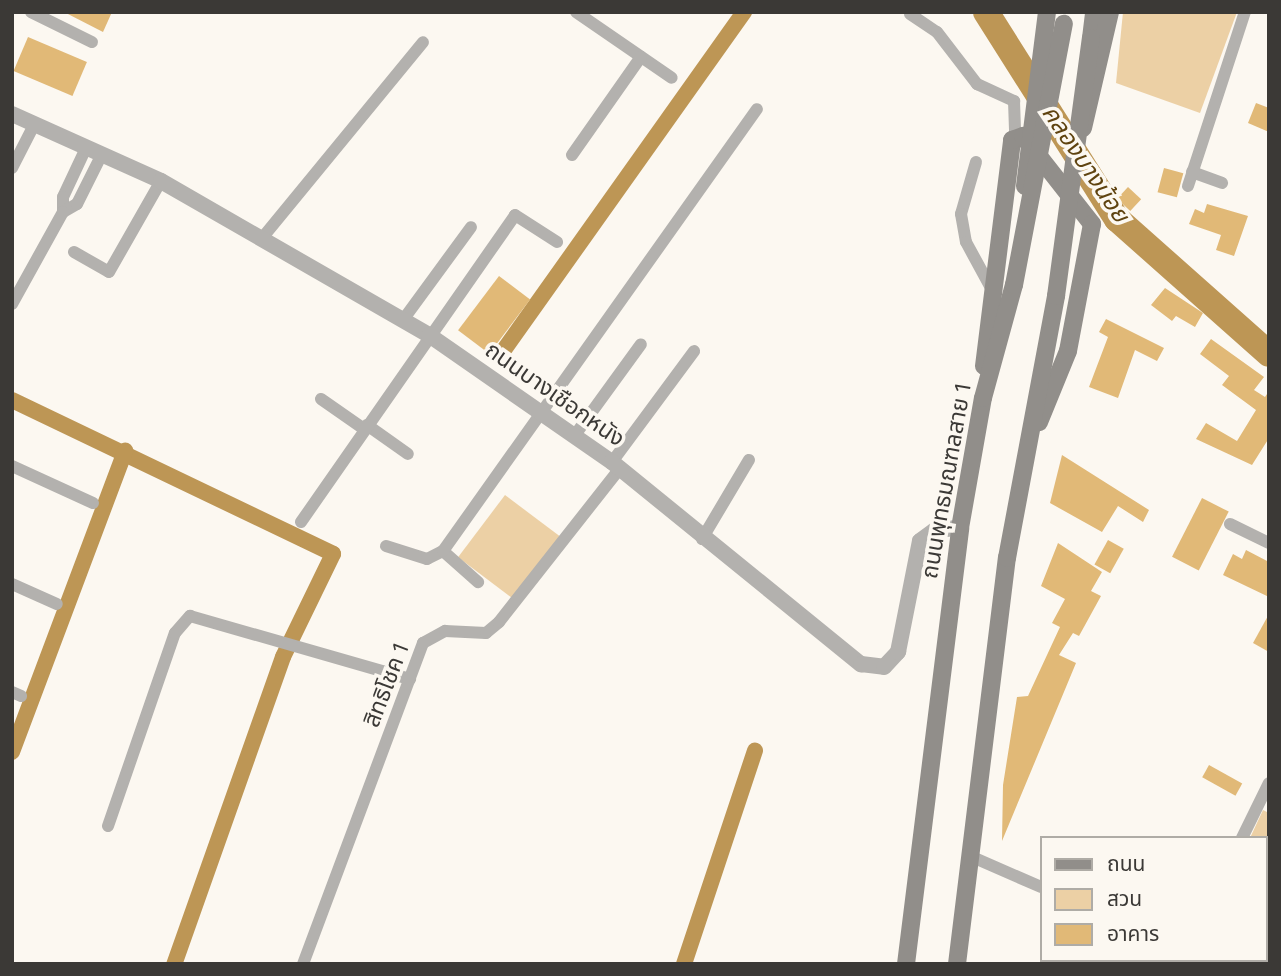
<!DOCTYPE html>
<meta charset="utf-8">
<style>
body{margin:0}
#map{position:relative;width:1281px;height:976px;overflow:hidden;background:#fcf8f1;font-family:"Fira Sans Condensed","Noto Sans Thai",sans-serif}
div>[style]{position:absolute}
.green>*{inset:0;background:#ecd0a5;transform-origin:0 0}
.canal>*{height:16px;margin:-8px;padding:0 8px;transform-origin:8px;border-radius:8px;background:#bd9655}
.river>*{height:26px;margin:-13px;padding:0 13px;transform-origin:13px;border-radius:13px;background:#bd9655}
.building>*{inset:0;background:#e1b977;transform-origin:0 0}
.minor>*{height:12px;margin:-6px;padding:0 6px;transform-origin:6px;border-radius:6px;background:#b3b1ae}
.tertiary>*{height:16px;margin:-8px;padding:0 8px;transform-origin:8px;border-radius:8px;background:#b3b1ae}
.secondary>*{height:18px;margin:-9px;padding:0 9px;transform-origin:9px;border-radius:9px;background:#918e8a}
.secondary-bridge>*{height:18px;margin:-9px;padding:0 9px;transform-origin:9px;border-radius:9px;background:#918e8a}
span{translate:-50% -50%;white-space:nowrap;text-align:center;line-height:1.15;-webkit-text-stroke:7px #fcf8f1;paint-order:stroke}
.street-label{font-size:23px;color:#3b3936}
.water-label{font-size:24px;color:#5f4310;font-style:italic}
.frame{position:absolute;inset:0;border:14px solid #3b3936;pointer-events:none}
.legend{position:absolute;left:1040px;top:836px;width:228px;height:126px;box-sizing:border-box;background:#fcf8f1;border:2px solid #afaca6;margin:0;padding:9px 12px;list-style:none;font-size:21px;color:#3b3936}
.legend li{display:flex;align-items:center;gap:14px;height:35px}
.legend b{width:35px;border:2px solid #afaca6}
</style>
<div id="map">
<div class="green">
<i style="clip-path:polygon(1123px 12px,1237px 12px,1200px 113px,1116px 83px)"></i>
<i style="left:505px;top:495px;width:72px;height:78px;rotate:37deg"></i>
<i style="clip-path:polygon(1263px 810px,1269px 813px,1265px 952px,1265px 838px,1250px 838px)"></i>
</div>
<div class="canal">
<i style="left:501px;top:354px;width:420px;rotate:-54.6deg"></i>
<i style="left:12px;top:400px;width:356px;rotate:25.6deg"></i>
<i style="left:333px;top:554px;width:114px;rotate:115.9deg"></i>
<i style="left:283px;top:657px;width:326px;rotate:109.5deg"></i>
<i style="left:12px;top:752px;width:322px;rotate:-69.4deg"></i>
<i style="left:684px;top:964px;width:225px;rotate:-71.6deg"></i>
</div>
<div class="river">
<i style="left:986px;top:12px;width:245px;rotate:57.7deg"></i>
<i style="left:1117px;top:219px;width:203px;rotate:41.6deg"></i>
</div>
<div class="building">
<i style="clip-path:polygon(64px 12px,112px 12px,103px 32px)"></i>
<i style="left:28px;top:37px;width:64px;height:37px;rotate:23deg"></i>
<i style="clip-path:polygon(1256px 103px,1269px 108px,1269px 132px,1248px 123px)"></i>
<i style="left:1164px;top:168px;width:20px;height:25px;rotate:15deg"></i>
<i style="left:1128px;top:187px;width:18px;height:16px;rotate:43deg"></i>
<i style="clip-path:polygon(1207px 204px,1248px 216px,1234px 256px,1216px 250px,1221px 235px,1189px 224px,1195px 209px,1204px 213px)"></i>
<i style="left:499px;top:276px;width:39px;height:68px;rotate:37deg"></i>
<i style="clip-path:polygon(1165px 288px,1203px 313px,1195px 327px,1176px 316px,1172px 321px,1151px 305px)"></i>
<i style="clip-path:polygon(1106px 319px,1164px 348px,1157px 361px,1135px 350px,1118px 398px,1089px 387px,1108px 337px,1099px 332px)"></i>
<i style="clip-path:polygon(1211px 339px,1264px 377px,1254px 390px,1265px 397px,1269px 391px,1269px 438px,1252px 465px,1196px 439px,1206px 423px,1237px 441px,1256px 410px,1222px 385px,1229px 376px,1200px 354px)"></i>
<i style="clip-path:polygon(1062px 455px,1149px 510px,1143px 522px,1118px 506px,1102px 532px,1050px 503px)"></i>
<i style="left:1202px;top:498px;width:30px;height:66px;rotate:27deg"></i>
<i style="left:1108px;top:540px;width:18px;height:28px;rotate:29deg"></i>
<i style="clip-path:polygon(1058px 543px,1102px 572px,1091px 591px,1101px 596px,1079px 636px,1073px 633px,1059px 655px,1076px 663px,1002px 841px,1003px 785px,1017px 697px,1028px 696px,1060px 627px,1052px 623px,1065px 599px,1041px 586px)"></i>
<i style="clip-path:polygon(1246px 550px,1269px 562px,1269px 597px,1223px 575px,1233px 554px,1242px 559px)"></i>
<i style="clip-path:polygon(1269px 614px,1269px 652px,1253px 643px)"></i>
<i style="left:1209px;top:765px;width:38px;height:14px;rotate:29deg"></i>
</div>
<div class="minor">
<i style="left:31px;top:12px;width:68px;rotate:26.2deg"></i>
<i style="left:576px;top:12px;width:116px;rotate:34.5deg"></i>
<i style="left:910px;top:14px;width:32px;rotate:34deg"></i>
<i style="left:937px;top:32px;width:66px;rotate:52.4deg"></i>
<i style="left:977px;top:84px;width:41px;rotate:24.7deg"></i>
<i style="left:1014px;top:101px;width:36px;rotate:88deg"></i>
<i style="left:86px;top:148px;width:54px;rotate:115.1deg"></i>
<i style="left:63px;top:197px;width:15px;rotate:90deg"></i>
<i style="left:63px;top:212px;width:16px;rotate:-30deg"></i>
<i style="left:77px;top:204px;width:56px;rotate:-63.4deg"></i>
<i style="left:572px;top:155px;width:120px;rotate:-54.9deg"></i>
<i style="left:976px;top:162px;width:54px;rotate:106.1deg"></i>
<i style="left:961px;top:214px;width:28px;rotate:80deg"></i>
<i style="left:966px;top:242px;width:52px;rotate:61.5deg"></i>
<i style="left:12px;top:168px;width:48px;rotate:-62.9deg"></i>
<i style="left:1192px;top:172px;width:32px;rotate:20deg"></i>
<i style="left:1188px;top:186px;width:183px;rotate:-71.9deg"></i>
<i style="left:263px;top:237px;width:252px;rotate:-50.6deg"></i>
<i style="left:74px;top:252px;width:40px;rotate:29.7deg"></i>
<i style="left:109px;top:272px;width:105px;rotate:-60.3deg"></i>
<i style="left:12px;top:304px;width:105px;rotate:-61deg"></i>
<i style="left:403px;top:320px;width:115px;rotate:-53.8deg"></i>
<i style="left:321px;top:399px;width:52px;rotate:34.9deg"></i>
<i style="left:367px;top:425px;width:50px;rotate:35.3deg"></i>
<i style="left:575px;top:435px;width:112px;rotate:-54deg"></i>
<i style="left:612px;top:462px;width:138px;rotate:-53.5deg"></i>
<i style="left:12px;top:466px;width:89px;rotate:24.6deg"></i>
<i style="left:301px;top:522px;width:374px;rotate:-55.1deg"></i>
<i style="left:515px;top:215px;width:50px;rotate:32.7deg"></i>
<i style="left:1230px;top:524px;width:43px;rotate:26deg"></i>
<i style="left:702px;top:539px;width:92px;rotate:-59.3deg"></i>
<i style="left:386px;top:546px;width:43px;rotate:17.6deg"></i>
<i style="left:427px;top:559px;width:18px;rotate:-27deg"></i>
<i style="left:443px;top:551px;width:47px;rotate:41.5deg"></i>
<i style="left:443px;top:551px;width:542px;rotate:-54.61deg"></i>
<i style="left:12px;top:584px;width:49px;rotate:24deg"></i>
<i style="left:12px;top:692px;width:10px;rotate:24deg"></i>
<i style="left:108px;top:826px;width:204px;rotate:-70.9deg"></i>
<i style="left:175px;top:633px;width:23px;rotate:-49deg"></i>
<i style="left:190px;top:616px;width:229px;rotate:16deg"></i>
<i style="left:1242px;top:838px;width:61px;rotate:-63.9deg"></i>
<i style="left:970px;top:856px;width:77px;rotate:23.6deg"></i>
<i style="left:1204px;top:960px;width:7px;rotate:34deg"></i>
<i style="left:303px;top:964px;width:343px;rotate:-69.5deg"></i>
<i style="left:423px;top:643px;width:25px;rotate:-29deg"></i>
<i style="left:445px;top:631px;width:41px;rotate:2.8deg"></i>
<i style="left:486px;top:633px;width:17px;rotate:-40deg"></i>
<i style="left:499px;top:622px;width:196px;rotate:-51.8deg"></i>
</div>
<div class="tertiary">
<i style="left:12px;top:114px;width:163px;rotate:24.2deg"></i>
<i style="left:161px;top:181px;width:309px;rotate:29.9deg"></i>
<i style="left:429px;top:335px;width:223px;rotate:34.8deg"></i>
<i style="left:612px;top:462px;width:321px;rotate:39.1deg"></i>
<i style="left:861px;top:664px;width:23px;rotate:7deg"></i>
<i style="left:884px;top:667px;width:21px;rotate:-47deg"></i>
<i style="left:898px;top:652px;width:113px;rotate:-78.8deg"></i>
<i style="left:920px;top:541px;width:19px;rotate:-36deg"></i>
<i style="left:935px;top:530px;width:25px;rotate:-5deg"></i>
</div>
<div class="secondary">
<i style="left:1091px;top:38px;width:26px;rotate:-83deg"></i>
<i style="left:1083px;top:128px;width:119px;rotate:-76.9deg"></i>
<i style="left:984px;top:366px;width:228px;rotate:-82.9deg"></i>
<i style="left:1012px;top:140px;width:12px;rotate:-20deg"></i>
<i style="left:1023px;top:136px;width:112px;rotate:51.9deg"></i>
<i style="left:1092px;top:224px;width:129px;rotate:100.7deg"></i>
<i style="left:1068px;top:351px;width:77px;rotate:112.2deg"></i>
<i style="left:906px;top:964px;width:439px;rotate:-82.9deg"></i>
<i style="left:960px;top:528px;width:132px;rotate:-80deg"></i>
<i style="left:983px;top:398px;width:117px;rotate:-74.7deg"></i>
<i style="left:957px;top:964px;width:409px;rotate:-83deg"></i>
<i style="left:1007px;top:558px;width:267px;rotate:-79.4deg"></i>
</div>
<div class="secondary-bridge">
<i style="left:1025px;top:186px;width:175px;rotate:-82.8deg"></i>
<i style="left:1014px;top:285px;width:266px;rotate:-79.2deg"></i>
<i style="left:1056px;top:296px;width:260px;rotate:-82.3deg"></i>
</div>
<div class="street-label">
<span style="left:555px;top:394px;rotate:35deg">ถนนบางเชือกหนัง</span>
<span style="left:946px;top:481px;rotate:-80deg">ถนนพุทธมณฑลสาย 1</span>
<span style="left:386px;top:685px;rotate:-69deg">สิทธิโชค 1</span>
</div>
<div class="water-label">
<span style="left:1085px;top:164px;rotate:56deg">คลองบางน้อย</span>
</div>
<div class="frame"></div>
<ul class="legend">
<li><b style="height:9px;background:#918e8a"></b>ถนน</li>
<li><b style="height:19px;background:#ecd0a5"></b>สวน</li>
<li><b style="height:19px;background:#e1b977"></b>อาคาร</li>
</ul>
</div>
